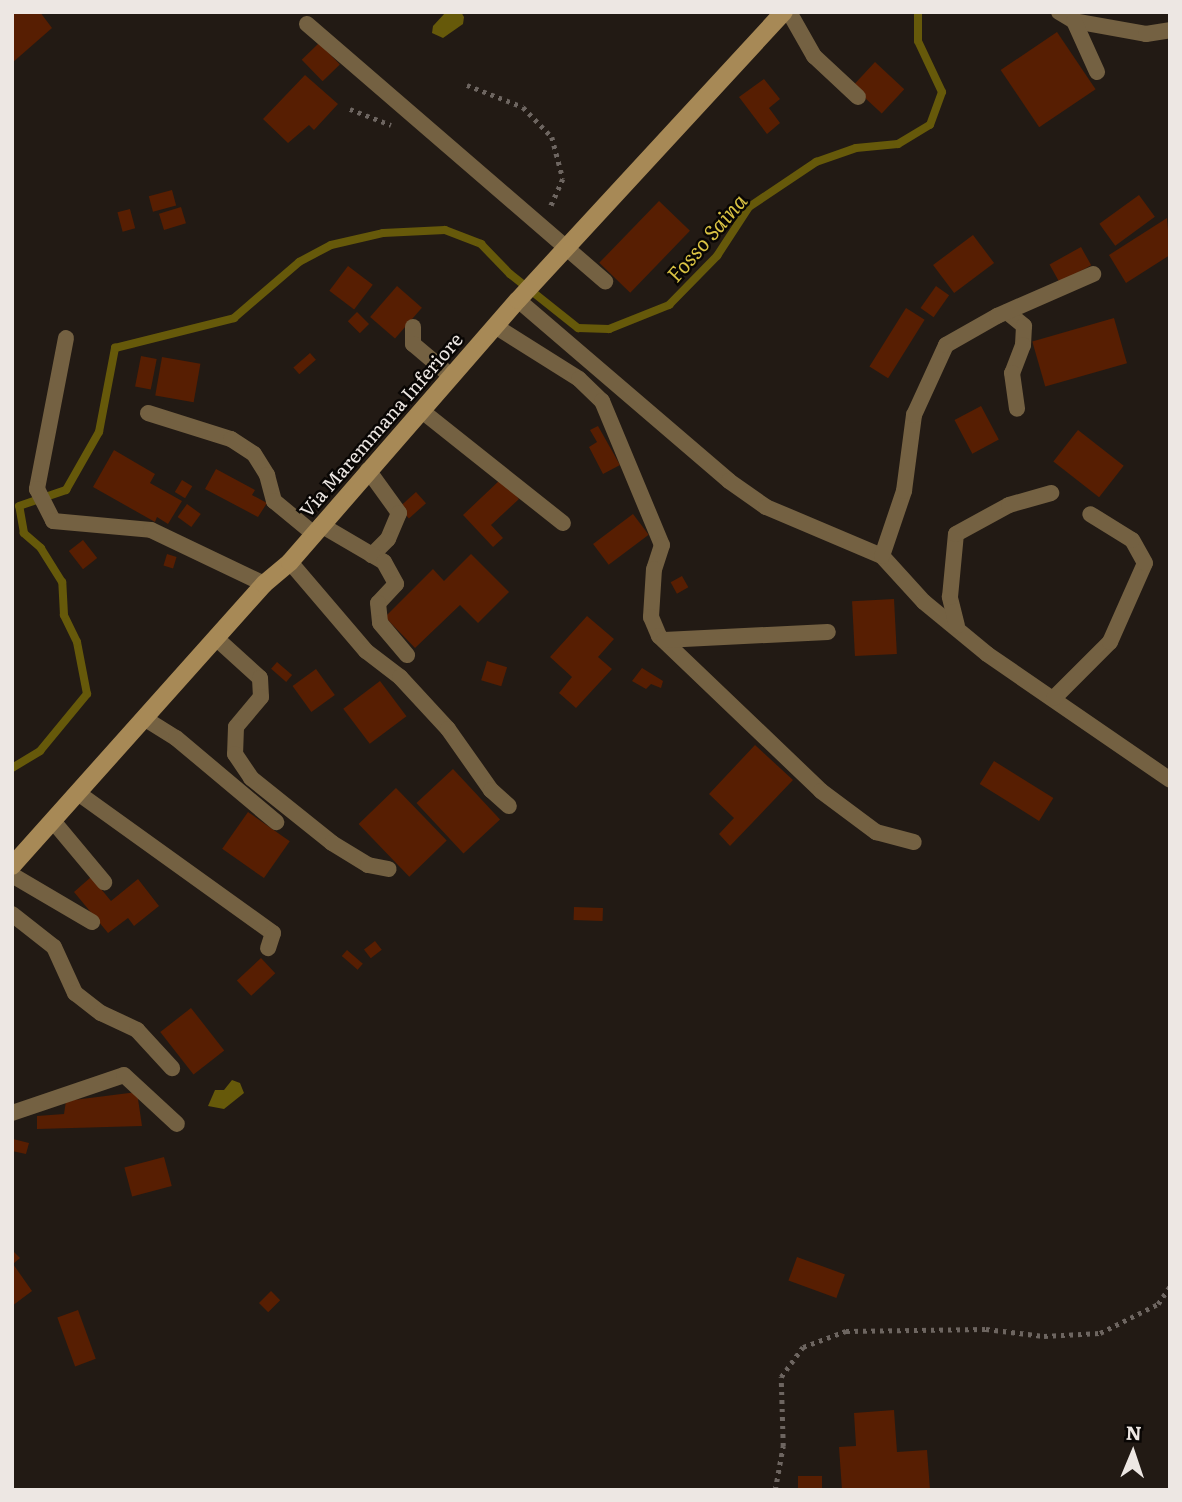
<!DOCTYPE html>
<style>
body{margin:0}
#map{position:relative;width:1182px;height:1502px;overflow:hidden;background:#221a14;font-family:Literata,serif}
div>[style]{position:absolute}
.water>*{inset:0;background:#66590a}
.stream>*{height:8px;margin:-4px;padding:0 4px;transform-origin:4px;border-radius:4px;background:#66590a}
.building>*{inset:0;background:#571e02;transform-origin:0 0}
.path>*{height:4.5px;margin-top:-2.25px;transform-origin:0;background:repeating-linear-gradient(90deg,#6d6560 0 3.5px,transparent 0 8.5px)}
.lane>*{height:16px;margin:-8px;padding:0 8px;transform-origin:8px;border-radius:8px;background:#746142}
.secondary>*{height:18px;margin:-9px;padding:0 9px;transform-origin:9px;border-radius:9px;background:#a78956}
span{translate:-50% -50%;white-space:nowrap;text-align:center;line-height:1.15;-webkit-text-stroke:5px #090604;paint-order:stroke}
.street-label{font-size:19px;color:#ede7e3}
.water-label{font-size:21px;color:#d9c243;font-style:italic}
.frame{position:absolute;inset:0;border:14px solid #ede7e3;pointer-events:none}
.north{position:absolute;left:1098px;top:1418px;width:70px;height:70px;-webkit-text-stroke:5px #090604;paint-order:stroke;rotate:2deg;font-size:19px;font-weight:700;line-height:28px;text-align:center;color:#ede7e3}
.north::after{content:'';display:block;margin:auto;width:24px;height:32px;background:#ede7e3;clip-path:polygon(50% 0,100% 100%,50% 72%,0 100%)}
</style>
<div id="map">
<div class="water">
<i style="clip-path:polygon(446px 12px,461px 12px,464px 17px,463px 24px,443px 38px,432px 33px,433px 26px)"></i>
<i style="clip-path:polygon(232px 1080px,240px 1083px,244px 1093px,224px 1109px,208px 1106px,215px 1090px,224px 1090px)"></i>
</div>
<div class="stream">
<i style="left:12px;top:768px;width:33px;rotate:-31deg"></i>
<i style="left:40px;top:751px;width:74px;rotate:-50.5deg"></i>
<i style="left:87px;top:694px;width:53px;rotate:-100.9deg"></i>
<i style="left:77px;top:642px;width:30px;rotate:-116deg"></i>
<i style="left:64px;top:615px;width:33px;rotate:-93deg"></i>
<i style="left:62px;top:582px;width:40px;rotate:-122deg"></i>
<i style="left:41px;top:548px;width:23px;rotate:-139deg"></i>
<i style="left:24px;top:533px;width:27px;rotate:-100deg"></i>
<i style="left:19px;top:506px;width:50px;rotate:-18.8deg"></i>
<i style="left:66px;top:490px;width:67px;rotate:-60.4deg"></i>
<i style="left:99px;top:432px;width:86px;rotate:-79.2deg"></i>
<i style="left:115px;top:348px;width:123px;rotate:-14.1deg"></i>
<i style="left:234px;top:318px;width:86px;rotate:-40.7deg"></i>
<i style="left:299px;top:262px;width:36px;rotate:-28deg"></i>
<i style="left:331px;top:245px;width:53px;rotate:-13deg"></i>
<i style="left:383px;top:233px;width:62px;rotate:-2.8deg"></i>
<i style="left:445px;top:230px;width:39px;rotate:21deg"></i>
<i style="left:481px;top:244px;width:42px;rotate:46deg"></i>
<i style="left:510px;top:274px;width:87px;rotate:38.5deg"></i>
<i style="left:578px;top:328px;width:31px;rotate:2deg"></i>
<i style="left:609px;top:329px;width:65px;rotate:-21.8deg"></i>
<i style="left:669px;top:305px;width:69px;rotate:-45.6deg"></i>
<i style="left:717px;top:256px;width:59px;rotate:-56.9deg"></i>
<i style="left:749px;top:207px;width:81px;rotate:-33.9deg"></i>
<i style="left:816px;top:162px;width:42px;rotate:-19.3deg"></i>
<i style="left:856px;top:148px;width:42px;rotate:-5.4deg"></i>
<i style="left:898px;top:144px;width:37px;rotate:-31deg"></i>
<i style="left:930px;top:125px;width:35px;rotate:-70deg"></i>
<i style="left:942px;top:92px;width:56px;rotate:-115.2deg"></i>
<i style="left:918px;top:41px;width:29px;rotate:-90deg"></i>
</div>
<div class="building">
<i style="clip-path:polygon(12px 12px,40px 12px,52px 28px,12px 63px)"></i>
<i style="left:1057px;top:32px;width:69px;height:68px;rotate:56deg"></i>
<i style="left:319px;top:43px;width:30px;height:24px;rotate:46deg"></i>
<i style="left:875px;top:62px;width:40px;height:33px;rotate:43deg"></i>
<i style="clip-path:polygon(305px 75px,338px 104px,314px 130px,309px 125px,288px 143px,263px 119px)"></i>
<i style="clip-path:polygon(764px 79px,780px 99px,769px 108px,780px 123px,767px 134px,739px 97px)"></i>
<i style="left:172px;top:190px;width:16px;height:24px;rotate:75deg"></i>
<i style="left:1139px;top:195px;width:27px;height:49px;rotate:54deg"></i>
<i style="left:659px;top:201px;width:43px;height:86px;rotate:44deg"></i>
<i style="left:181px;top:207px;width:17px;height:23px;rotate:73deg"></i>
<i style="left:130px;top:209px;width:20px;height:13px;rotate:75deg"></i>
<i style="clip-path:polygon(1167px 218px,1170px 255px,1126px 283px,1109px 255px)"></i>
<i style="left:973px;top:235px;width:35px;height:50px;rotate:53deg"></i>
<i style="left:1081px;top:247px;width:21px;height:36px;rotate:61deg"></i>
<i style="left:348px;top:266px;width:31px;height:31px;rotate:37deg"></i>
<i style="left:397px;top:286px;width:33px;height:41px;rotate:41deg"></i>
<i style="left:936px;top:286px;width:16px;height:27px;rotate:35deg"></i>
<i style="left:906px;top:308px;width:22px;height:69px;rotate:32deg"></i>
<i style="left:357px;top:312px;width:17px;height:13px;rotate:45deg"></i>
<i style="left:1114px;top:318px;width:47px;height:85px;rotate:74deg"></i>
<i style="left:310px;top:353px;width:9px;height:22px;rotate:49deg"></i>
<i style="left:141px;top:356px;width:16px;height:31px;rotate:11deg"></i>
<i style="left:162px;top:357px;width:39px;height:39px;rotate:10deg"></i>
<i style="left:981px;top:406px;width:38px;height:30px;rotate:62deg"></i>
<i style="clip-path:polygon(598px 426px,620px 465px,603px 474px,589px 447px,597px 442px,590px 430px)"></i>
<i style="left:1078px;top:430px;width:58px;height:40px;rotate:38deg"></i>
<i style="clip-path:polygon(114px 450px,155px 474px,150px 483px,182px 501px,168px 524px,157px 517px,155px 522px,93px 487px)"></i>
<i style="clip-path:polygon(216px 469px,255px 490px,252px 495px,267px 503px,258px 517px,205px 489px)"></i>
<i style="clip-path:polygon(501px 479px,519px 499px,491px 525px,503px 538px,493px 547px,463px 515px)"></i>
<i style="left:182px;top:480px;width:12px;height:14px;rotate:31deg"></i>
<i style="left:416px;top:492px;width:15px;height:23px;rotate:48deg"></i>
<i style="left:187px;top:504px;width:17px;height:16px;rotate:36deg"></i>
<i style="left:633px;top:514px;width:26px;height:50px;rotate:53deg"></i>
<i style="left:83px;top:540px;width:23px;height:18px;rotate:52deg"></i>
<i style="left:167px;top:554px;width:10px;height:12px;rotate:17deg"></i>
<i style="clip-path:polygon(471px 554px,509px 592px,478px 623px,460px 605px,415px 648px,385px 617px,433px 569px,444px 581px)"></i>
<i style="left:682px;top:576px;width:13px;height:13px;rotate:61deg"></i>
<i style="left:894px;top:599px;width:55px;height:42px;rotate:87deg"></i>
<i style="clip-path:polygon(587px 616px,614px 639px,598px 657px,612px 669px,576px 708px,559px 693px,572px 677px,550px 657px)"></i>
<i style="left:487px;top:661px;width:21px;height:20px;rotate:17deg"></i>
<i style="left:277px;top:662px;width:20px;height:9px;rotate:41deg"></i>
<i style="clip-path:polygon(642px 668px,663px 681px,661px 688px,651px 684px,646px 689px,632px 681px)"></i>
<i style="left:316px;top:669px;width:32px;height:29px;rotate:54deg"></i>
<i style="left:380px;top:681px;width:44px;height:46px;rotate:53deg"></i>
<i style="clip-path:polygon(755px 745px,793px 780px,730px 846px,719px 834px,734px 818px,709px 794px)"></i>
<i style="left:994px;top:761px;width:70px;height:27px;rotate:32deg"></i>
<i style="left:453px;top:769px;width:69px;height:50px;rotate:47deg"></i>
<i style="left:396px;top:788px;width:73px;height:52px;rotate:46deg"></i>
<i style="left:248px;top:812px;width:51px;height:45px;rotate:35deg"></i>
<i style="clip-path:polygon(91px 877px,111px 901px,138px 879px,159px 906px,134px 926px,128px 918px,108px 933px,74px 892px)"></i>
<i style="left:574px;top:907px;width:29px;height:13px;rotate:2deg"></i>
<i style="left:375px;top:941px;width:11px;height:14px;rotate:52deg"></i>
<i style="left:347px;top:950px;width:21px;height:8px;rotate:41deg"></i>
<i style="left:261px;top:958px;width:21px;height:33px;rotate:47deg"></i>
<i style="left:191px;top:1008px;width:54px;height:39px;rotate:52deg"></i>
<i style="clip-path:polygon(137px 1092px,142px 1126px,37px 1129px,37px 1116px,64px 1114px,66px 1101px)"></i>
<i style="clip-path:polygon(13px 1139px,29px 1143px,26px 1154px,12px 1151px)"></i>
<i style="left:164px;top:1157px;width:30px;height:41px;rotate:75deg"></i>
<i style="clip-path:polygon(12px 1250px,20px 1258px,13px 1264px,32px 1291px,12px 1306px)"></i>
<i style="left:797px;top:1257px;width:51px;height:25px;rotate:20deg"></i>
<i style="left:271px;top:1291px;width:13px;height:17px;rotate:45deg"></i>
<i style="left:78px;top:1310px;width:52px;height:22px;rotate:70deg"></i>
<i style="clip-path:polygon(894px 1410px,897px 1452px,927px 1450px,930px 1490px,842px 1490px,839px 1447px,856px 1446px,854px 1413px)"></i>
<i style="left:822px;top:1476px;width:14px;height:24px;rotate:90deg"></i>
</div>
<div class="path">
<i style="left:467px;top:85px;width:60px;rotate:21.4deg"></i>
<i style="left:523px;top:107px;width:42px;rotate:46deg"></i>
<i style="left:552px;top:137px;width:43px;rotate:75.3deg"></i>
<i style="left:563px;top:179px;width:32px;rotate:114deg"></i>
<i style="left:350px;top:109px;width:44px;rotate:21.3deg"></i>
<i style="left:775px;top:1490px;width:45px;rotate:-79.7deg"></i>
<i style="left:783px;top:1446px;width:69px;rotate:-91.7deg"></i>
<i style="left:781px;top:1377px;width:37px;rotate:-54deg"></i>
<i style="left:803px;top:1347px;width:46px;rotate:-20.4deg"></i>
<i style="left:846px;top:1331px;width:140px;rotate:-0.8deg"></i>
<i style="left:986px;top:1329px;width:58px;rotate:6.9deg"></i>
<i style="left:1044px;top:1336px;width:56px;rotate:-3.1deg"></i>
<i style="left:1100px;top:1333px;width:65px;rotate:-26.6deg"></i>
<i style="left:1158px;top:1304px;width:22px;rotate:-56deg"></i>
</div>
<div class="lane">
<i style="left:789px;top:12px;width:51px;rotate:60.4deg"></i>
<i style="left:814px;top:56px;width:60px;rotate:43deg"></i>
<i style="left:1059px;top:12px;width:17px;rotate:31deg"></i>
<i style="left:1074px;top:21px;width:73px;rotate:10.2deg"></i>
<i style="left:1146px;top:34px;width:24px;rotate:-9deg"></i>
<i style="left:1074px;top:21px;width:56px;rotate:65.7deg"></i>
<i style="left:307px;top:24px;width:394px;rotate:40.8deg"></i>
<i style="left:518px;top:300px;width:278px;rotate:40.6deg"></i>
<i style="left:729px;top:481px;width:45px;rotate:35.1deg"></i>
<i style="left:766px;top:507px;width:126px;rotate:22.9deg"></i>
<i style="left:882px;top:556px;width:62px;rotate:47.6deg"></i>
<i style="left:924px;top:602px;width:82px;rotate:39.5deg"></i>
<i style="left:987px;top:654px;width:222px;rotate:34.5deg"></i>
<i style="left:1007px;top:312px;width:22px;rotate:39deg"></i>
<i style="left:1024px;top:326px;width:19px;rotate:93deg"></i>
<i style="left:1023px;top:345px;width:30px;rotate:111deg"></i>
<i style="left:1012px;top:373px;width:36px;rotate:82deg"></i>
<i style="left:495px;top:326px;width:99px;rotate:32.2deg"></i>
<i style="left:579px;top:379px;width:32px;rotate:44deg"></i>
<i style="left:602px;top:401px;width:156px;rotate:67.4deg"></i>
<i style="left:662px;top:545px;width:25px;rotate:108deg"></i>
<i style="left:654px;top:569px;width:48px;rotate:93.6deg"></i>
<i style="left:651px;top:617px;width:21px;rotate:67deg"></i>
<i style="left:659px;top:636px;width:224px;rotate:43.7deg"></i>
<i style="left:821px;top:791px;width:69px;rotate:36.7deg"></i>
<i style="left:876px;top:832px;width:39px;rotate:15deg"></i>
<i style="left:413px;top:327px;width:17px;rotate:90deg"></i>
<i style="left:413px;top:344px;width:51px;rotate:40.2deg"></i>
<i style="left:66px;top:338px;width:154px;rotate:100.9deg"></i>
<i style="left:37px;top:489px;width:36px;rotate:63deg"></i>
<i style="left:53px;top:521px;width:98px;rotate:5.2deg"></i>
<i style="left:151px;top:530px;width:125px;rotate:25.5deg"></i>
<i style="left:422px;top:411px;width:180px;rotate:38.5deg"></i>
<i style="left:148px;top:413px;width:87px;rotate:17.4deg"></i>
<i style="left:231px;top:439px;width:27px;rotate:33deg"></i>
<i style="left:254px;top:454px;width:25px;rotate:58deg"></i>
<i style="left:267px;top:475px;width:27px;rotate:75deg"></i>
<i style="left:274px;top:501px;width:52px;rotate:39.5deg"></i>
<i style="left:368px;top:470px;width:53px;rotate:54.2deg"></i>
<i style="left:399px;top:513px;width:28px;rotate:113deg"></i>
<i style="left:388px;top:539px;width:23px;rotate:135deg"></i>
<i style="left:321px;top:525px;width:73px;rotate:30.4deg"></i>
<i style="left:384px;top:562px;width:25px;rotate:61deg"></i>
<i style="left:396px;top:584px;width:26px;rotate:133deg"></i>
<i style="left:378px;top:603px;width:20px;rotate:84deg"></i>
<i style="left:380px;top:623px;width:42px;rotate:49.8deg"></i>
<i style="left:882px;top:556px;width:69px;rotate:-71.3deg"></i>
<i style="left:904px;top:491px;width:77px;rotate:-82.5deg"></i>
<i style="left:914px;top:415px;width:77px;rotate:-65.4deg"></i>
<i style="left:946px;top:345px;width:59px;rotate:-29.6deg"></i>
<i style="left:997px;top:316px;width:105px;rotate:-23.6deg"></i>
<i style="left:290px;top:562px;width:117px;rotate:49.5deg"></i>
<i style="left:366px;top:651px;width:43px;rotate:37.4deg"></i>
<i style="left:400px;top:677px;width:71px;rotate:47.3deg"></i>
<i style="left:448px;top:729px;width:75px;rotate:54.8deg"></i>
<i style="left:491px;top:790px;width:24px;rotate:42deg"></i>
<i style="left:957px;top:626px;width:30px;rotate:-104deg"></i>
<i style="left:950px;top:597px;width:63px;rotate:-84.6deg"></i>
<i style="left:956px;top:534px;width:60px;rotate:-28.7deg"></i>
<i style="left:1009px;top:505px;width:44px;rotate:-15.9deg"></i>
<i style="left:217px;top:639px;width:58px;rotate:42.2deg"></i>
<i style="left:260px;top:678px;width:19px;rotate:87deg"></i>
<i style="left:261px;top:697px;width:39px;rotate:130deg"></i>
<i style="left:236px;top:727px;width:27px;rotate:92deg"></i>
<i style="left:235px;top:754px;width:29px;rotate:56deg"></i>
<i style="left:251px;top:778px;width:104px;rotate:38.7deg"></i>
<i style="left:332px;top:843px;width:42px;rotate:31.4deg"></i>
<i style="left:368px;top:865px;width:21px;rotate:11deg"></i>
<i style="left:664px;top:640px;width:164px;rotate:-2.8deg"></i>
<i style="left:1054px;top:698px;width:79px;rotate:-45deg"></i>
<i style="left:1110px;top:642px;width:86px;rotate:-66.1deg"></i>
<i style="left:1145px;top:563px;width:26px;rotate:-119deg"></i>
<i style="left:1132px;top:540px;width:49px;rotate:-148.2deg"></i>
<i style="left:147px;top:720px;width:34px;rotate:32deg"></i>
<i style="left:176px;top:738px;width:131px;rotate:40deg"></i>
<i style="left:78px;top:793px;width:240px;rotate:35.7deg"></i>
<i style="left:273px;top:933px;width:16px;rotate:108deg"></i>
<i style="left:53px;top:821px;width:80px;rotate:50.1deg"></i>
<i style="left:12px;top:875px;width:93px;rotate:30.4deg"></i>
<i style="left:12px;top:914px;width:53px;rotate:38.2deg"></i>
<i style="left:54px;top:947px;width:51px;rotate:65.5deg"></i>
<i style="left:75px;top:993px;width:33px;rotate:38deg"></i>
<i style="left:101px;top:1013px;width:40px;rotate:25deg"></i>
<i style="left:137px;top:1030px;width:52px;rotate:47.4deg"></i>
<i style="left:12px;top:1113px;width:118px;rotate:-18.7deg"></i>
<i style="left:124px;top:1075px;width:72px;rotate:42.8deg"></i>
</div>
<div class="secondary">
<i style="left:12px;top:866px;width:378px;rotate:-48.2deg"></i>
<i style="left:264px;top:584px;width:34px;rotate:-40deg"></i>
<i style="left:290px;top:562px;width:347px;rotate:-49deg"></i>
<i style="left:518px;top:300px;width:392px;rotate:-47.3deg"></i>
</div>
<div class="street-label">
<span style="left:381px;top:425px;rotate:-49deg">Via Maremmana Inferiore</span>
</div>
<div class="water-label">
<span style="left:706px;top:237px;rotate:-49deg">Fosso Saina</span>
</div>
<div class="frame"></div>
<div class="north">N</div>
</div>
